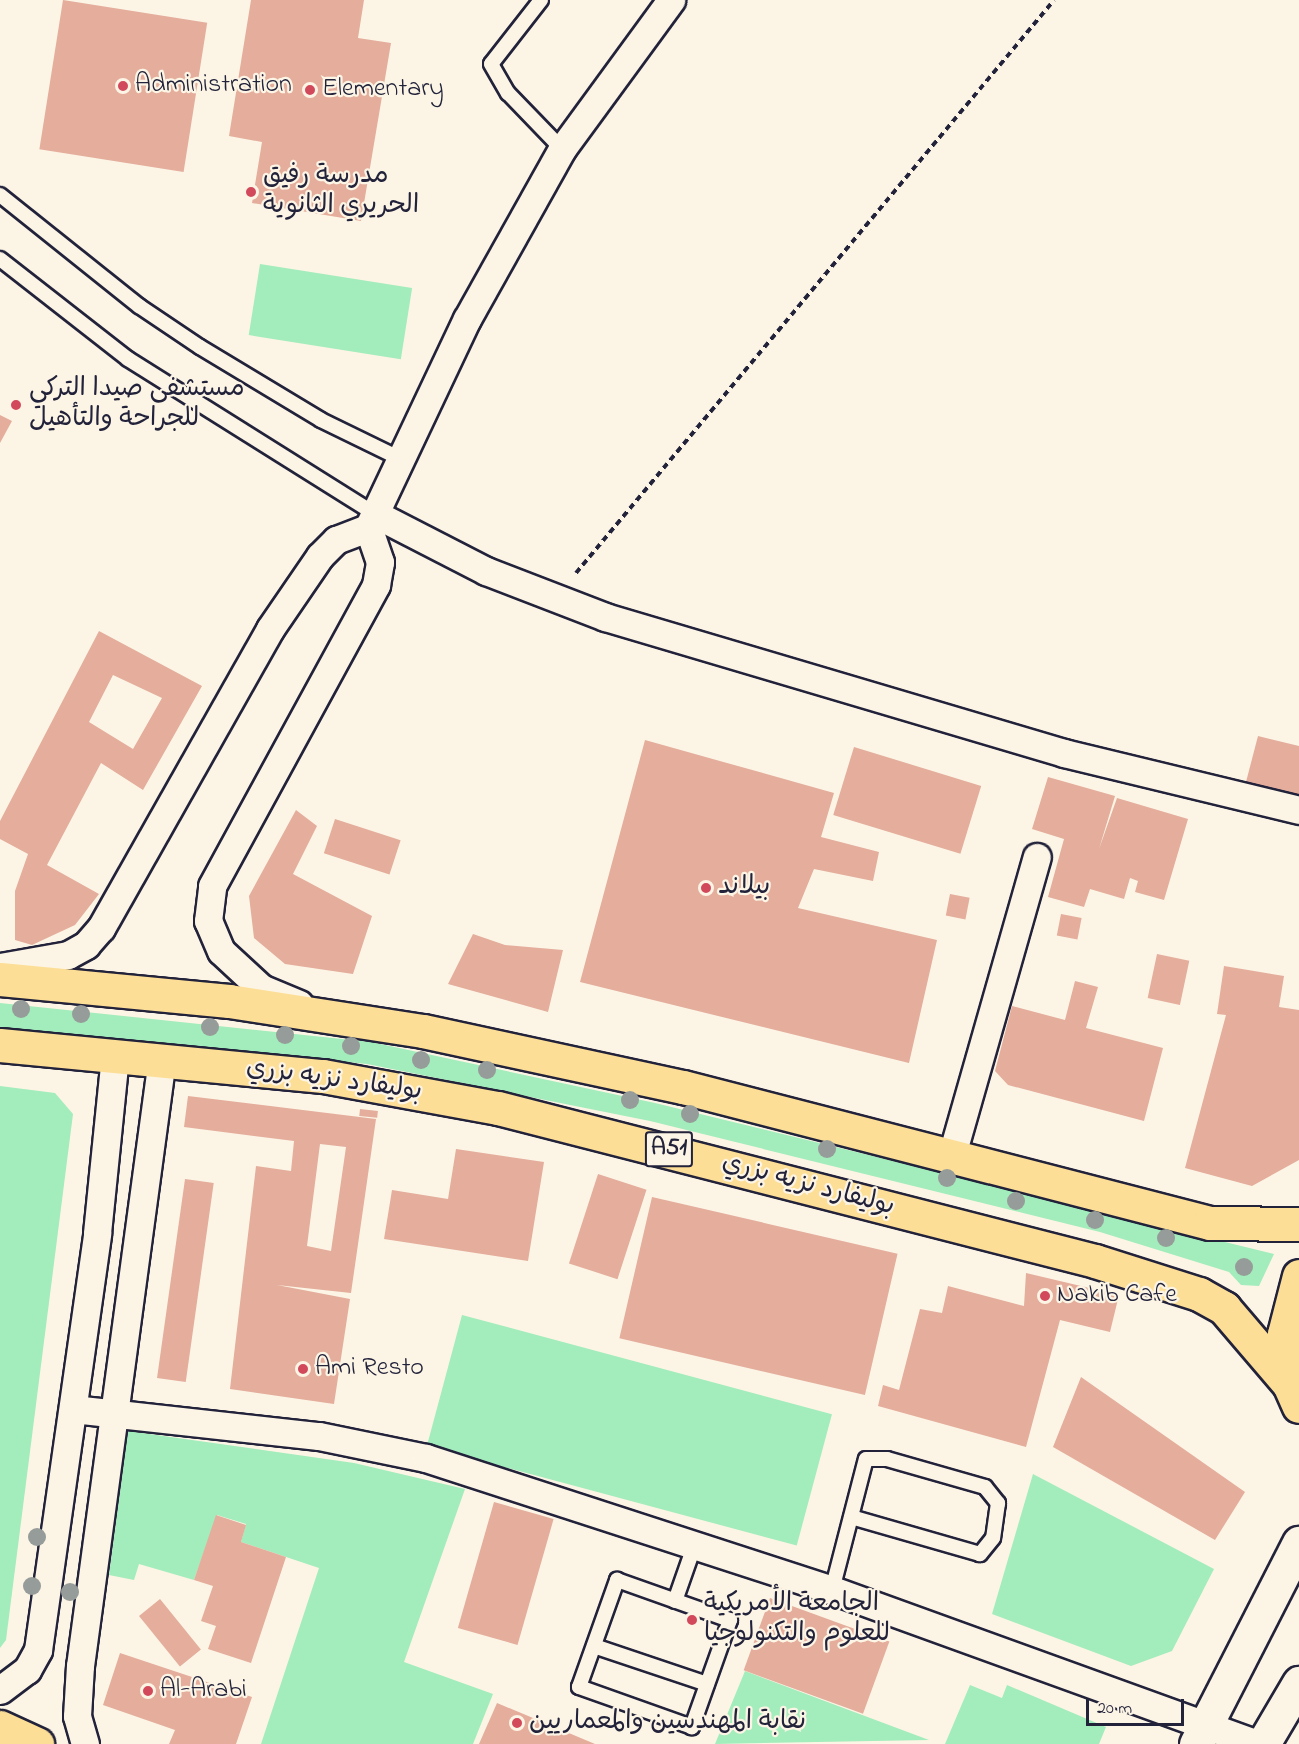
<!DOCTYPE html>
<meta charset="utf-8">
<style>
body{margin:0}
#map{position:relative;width:1299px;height:1744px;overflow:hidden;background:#fcf5e5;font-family:"Indie Flower","Playpen Sans Arabic",sans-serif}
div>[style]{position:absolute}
.green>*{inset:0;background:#a3ecbb;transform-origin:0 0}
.building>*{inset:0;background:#e4ad9c;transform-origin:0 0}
.path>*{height:4px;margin-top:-2px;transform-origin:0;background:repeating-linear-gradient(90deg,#22223b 0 6px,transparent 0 10.5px)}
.roads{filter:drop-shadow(2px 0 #22223b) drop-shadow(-2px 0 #22223b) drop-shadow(0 2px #22223b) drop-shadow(0 -2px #22223b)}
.lane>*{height:14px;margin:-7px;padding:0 7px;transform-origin:7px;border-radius:7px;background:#fcf5e5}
.street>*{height:27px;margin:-13.5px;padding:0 13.5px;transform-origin:13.5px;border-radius:13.5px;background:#fcf5e5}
.secondary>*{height:33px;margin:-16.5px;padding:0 16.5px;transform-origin:16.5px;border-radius:16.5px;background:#fcf5e5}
.highway>*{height:33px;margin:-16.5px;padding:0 16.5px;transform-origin:16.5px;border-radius:16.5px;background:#fcde96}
.trees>*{width:18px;height:18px;margin:-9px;border-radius:50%;background:#969c99}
.dots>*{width:16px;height:16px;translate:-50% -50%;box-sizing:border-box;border:3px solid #fcf5e5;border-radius:50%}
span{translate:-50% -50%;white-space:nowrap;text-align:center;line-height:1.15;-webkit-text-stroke:4.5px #fcf5e5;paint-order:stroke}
.shield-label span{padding:2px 4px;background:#fcf5e5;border:2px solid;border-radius:4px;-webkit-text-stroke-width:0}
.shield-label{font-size:24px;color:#22223b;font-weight:700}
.poi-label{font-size:26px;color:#22223b}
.left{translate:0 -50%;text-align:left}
.street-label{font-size:26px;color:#22223b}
.scale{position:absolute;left:1086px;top:1699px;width:98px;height:27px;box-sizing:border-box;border:3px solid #22223b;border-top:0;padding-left:8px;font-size:18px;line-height:21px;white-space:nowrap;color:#22223b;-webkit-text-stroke:4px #fcf5e5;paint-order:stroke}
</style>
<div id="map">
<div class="green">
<i style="left:260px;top:264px;width:154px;height:72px;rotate:9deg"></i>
<i style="clip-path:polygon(0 1003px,371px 1042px,655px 1103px,1274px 1254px,1259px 1286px,1241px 1285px,1229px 1272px,1100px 1232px,650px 1121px,367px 1064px,0 1028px)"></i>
<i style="clip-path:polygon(0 1086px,55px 1093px,73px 1114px,6px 1640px,0 1648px)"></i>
<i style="left:462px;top:1315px;width:383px;height:136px;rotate:15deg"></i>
<i style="clip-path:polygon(128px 1431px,354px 1463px,465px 1489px,404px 1662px,493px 1694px,473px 1744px,261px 1744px,319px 1568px,241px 1542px,246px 1524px,217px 1515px,194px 1580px,139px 1564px,134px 1580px,109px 1575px)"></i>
<i style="clip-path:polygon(1033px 1474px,1214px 1569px,1172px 1651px,1131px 1666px,992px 1614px)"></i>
<i style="clip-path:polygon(745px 1671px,929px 1740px,715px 1744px)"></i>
<i style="clip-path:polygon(970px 1685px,1002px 1698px,1007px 1685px,1106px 1727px,1099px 1744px,945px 1744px)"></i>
</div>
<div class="building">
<i style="left:63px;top:0;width:146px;height:151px;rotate:9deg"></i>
<i style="clip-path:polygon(251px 0,364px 0,358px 38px,391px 43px,361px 221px,252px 203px,262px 142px,229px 136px)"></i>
<i style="clip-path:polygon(0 415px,12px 421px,0 443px)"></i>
<i style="clip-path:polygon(evenodd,99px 631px,202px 686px,143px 790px,101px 763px,47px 865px,99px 894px,75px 925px,32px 945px,15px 940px,15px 891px,28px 854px,0 839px,0 821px,99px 631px,113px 675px,162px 698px,133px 749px,89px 722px,113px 675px)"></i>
<i style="clip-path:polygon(1258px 736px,1299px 746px,1299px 796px,1246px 782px)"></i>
<i style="clip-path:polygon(645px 740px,834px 793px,821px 837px,879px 852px,873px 881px,814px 869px,798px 908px,937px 940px,909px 1063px,580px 982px)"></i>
<i style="left:854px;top:747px;width:133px;height:71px;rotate:17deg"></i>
<i style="clip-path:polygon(1048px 777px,1115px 796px,1099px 849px,1117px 798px,1188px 819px,1164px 900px,1135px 892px,1138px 881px,1130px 878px,1124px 899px,1090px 889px,1084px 907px,1048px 897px,1064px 839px,1032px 829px)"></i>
<i style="clip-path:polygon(296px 810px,317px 826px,293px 874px,372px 916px,353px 974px,285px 964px,254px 938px,249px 896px)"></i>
<i style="left:335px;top:819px;width:69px;height:36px;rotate:18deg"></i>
<i style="left:950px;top:894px;width:20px;height:22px;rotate:11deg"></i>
<i style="left:1061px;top:914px;width:21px;height:22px;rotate:11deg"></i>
<i style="clip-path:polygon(473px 934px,505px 945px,563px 950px,548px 1012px,448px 984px)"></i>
<i style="left:1157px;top:954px;width:33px;height:45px;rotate:12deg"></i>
<i style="clip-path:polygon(1224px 966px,1284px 976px,1279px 1007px,1299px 1010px,1299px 1160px,1252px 1186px,1185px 1168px,1226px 1015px,1217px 1014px)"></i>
<i style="clip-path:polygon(1075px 981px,1098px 987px,1086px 1028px,1163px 1048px,1144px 1121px,1008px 1085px,995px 1071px,1012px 1006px,1065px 1020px)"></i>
<i style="clip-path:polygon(evenodd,188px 1096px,376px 1119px,351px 1293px,277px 1285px,350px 1299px,334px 1404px,230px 1389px,256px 1166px,291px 1171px,294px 1141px,184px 1127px,188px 1096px,320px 1144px,346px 1147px,331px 1251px,307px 1246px,320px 1144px)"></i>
<i style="left:360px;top:1109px;width:18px;height:7px;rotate:6deg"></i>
<i style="clip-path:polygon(456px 1149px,544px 1162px,528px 1261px,384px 1239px,392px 1190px,448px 1199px)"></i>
<i style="left:598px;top:1174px;width:51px;height:94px;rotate:18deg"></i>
<i style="left:185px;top:1179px;width:29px;height:201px;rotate:8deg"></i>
<i style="left:652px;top:1197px;width:252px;height:145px;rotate:13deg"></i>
<i style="clip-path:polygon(1026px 1273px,1119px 1295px,1110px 1332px,1060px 1320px,1026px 1447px,878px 1406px,883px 1385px,899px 1390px,920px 1309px,942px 1313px,948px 1286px,1024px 1306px)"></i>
<i style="clip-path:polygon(1081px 1377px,1245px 1492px,1215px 1540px,1053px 1447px)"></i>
<i style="left:494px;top:1502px;width:62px;height:131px;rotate:16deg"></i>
<i style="clip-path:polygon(216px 1515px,246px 1525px,241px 1542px,286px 1557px,251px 1663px,208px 1649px,216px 1626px,201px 1621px,213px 1586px,194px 1580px)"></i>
<i style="left:770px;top:1598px;width:127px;height:77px;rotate:20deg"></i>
<i style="left:160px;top:1599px;width:65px;height:27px;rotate:51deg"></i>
<i style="clip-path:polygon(120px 1653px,252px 1697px,236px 1744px,169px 1744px,175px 1730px,103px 1705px)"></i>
<i style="clip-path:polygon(497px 1703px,595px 1744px,479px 1744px)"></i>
</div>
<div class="path">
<i style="left:576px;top:573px;width:746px;rotate:-50.16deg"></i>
</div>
<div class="roads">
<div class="lane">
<i style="left:541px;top:0;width:81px;rotate:128deg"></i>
<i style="left:491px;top:64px;width:34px;rotate:60deg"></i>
<i style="left:508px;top:93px;width:78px;rotate:46deg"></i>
<i style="left:0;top:195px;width:178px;rotate:38.6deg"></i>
<i style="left:139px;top:306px;width:73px;rotate:33.9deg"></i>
<i style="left:200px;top:347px;width:141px;rotate:31.1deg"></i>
<i style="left:321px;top:420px;width:87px;rotate:26deg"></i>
<i style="left:0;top:259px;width:162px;rotate:38deg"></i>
<i style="left:128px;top:359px;width:292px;rotate:32.1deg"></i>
<i style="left:617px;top:1580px;width:120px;rotate:19.5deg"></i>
<i style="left:730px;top:1620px;width:114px;rotate:109.6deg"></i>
<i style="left:692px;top:1727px;width:120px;rotate:-160.5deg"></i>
<i style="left:579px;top:1687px;width:114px;rotate:-70.4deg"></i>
<i style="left:832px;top:1590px;width:135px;rotate:-75.5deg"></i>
<i style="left:866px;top:1459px;width:21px"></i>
<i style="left:887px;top:1459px;width:102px;rotate:15.9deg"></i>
<i style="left:985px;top:1487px;width:21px;rotate:51deg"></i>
<i style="left:998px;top:1503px;width:35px;rotate:98deg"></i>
<i style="left:993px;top:1538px;width:21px;rotate:129deg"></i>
<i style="left:980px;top:1554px;width:134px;rotate:-164deg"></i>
<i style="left:675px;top:1601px;width:60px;rotate:-70.7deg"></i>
<i style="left:594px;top:1646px;width:119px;rotate:18.6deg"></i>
</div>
<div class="street">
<i style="left:375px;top:514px;width:125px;rotate:27.2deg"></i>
<i style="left:486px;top:571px;width:128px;rotate:21.1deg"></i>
<i style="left:605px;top:617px;width:479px;rotate:16.5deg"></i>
<i style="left:1064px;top:753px;width:242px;rotate:13.6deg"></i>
<i style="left:0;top:967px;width:69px;rotate:-10deg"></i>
<i style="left:68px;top:955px;width:21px;rotate:-29deg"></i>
<i style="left:86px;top:945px;width:23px;rotate:-49deg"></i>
<i style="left:101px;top:928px;width:343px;rotate:-60.5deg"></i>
<i style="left:270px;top:629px;width:88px;rotate:-55.6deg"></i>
<i style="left:320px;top:556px;width:23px;rotate:-45deg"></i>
<i style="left:336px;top:540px;width:34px;rotate:-21deg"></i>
<i style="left:299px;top:1004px;width:41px;rotate:-157.2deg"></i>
<i style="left:261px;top:988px;width:54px;rotate:-137.2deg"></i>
<i style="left:221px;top:951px;width:33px;rotate:-113deg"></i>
<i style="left:208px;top:921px;width:35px;rotate:-83deg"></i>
<i style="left:212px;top:886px;width:343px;rotate:-61.4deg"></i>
<i style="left:376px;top:585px;width:23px;rotate:-80deg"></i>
<i style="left:380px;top:562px;width:36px;rotate:-109deg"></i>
<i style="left:368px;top:528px;width:231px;rotate:-64.7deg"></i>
<i style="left:467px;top:319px;width:195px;rotate:-60.8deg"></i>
<i style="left:562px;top:149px;width:185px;rotate:-53.8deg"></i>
<i style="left:951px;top:1158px;width:313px;rotate:-74.1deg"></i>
<i style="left:73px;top:1409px;width:247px;rotate:6.3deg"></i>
<i style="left:319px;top:1436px;width:109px;rotate:11.6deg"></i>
<i style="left:426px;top:1458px;width:427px;rotate:18deg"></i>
<i style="left:832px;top:1590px;width:453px;rotate:19.9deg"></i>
<i style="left:0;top:1690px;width:34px;rotate:-37deg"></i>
<i style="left:27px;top:1670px;width:23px;rotate:-61deg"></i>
<i style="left:38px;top:1650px;width:421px;rotate:-81.9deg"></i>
<i style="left:97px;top:1233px;width:179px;rotate:-84.2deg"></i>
<i style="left:85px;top:1744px;width:29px;rotate:-106deg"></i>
<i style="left:77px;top:1716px;width:50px;rotate:-86.6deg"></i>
<i style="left:80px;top:1666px;width:613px;rotate:-82.31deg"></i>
</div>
<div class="secondary">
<i style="left:1196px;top:1744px;width:226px;rotate:-62.9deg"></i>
<i style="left:1263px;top:1744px;width:71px;rotate:-59.5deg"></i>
</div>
<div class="highway">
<i style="left:0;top:979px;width:230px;rotate:5.5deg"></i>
<i style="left:229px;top:1001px;width:196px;rotate:8.8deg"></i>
<i style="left:423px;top:1031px;width:266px;rotate:12.2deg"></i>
<i style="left:683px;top:1087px;width:544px;rotate:14.47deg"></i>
<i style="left:1210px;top:1223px;width:89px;rotate:0.6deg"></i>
<i style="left:0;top:1045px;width:324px;rotate:5.5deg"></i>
<i style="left:323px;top:1076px;width:178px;rotate:10.4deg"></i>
<i style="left:498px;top:1108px;width:616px;rotate:14.37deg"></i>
<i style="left:1095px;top:1261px;width:109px;rotate:17.6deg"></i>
<i style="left:1199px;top:1294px;width:29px;rotate:29deg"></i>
<i style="left:1224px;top:1308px;width:100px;rotate:49.5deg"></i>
<i style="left:1299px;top:1276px;width:60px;rotate:104.5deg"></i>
<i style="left:1284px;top:1334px;width:50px;rotate:84.3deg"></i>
<i style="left:1289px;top:1384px;width:24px;rotate:66deg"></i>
<i style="left:0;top:1727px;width:41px;rotate:24.7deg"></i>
</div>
</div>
<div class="trees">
<i style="left:21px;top:1009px"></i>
<i style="left:81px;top:1014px"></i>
<i style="left:210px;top:1027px"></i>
<i style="left:285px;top:1035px"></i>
<i style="left:351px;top:1046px"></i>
<i style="left:421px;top:1060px"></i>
<i style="left:487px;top:1070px"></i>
<i style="left:630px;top:1100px"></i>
<i style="left:690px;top:1114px"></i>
<i style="left:827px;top:1149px"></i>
<i style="left:947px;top:1178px"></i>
<i style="left:1016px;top:1201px"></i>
<i style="left:1095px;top:1220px"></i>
<i style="left:1166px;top:1238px"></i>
<i style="left:1244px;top:1267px"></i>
<i style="left:37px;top:1537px"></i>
<i style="left:32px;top:1586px"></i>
<i style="left:70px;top:1592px"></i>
</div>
<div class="dots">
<i style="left:123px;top:86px;background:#d1495b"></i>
<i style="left:310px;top:90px;background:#d1495b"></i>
<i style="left:251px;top:192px;background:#d1495b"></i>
<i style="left:16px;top:405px;background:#d1495b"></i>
<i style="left:706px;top:888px;background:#d1495b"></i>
<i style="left:1045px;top:1296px;background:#d1495b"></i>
<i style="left:303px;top:1369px;background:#d1495b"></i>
<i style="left:692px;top:1620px;background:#d1495b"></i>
<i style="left:148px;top:1691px;background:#d1495b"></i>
<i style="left:517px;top:1723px;background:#d1495b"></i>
</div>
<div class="shield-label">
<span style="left:669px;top:1149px">A51</span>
</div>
<div class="poi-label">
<span class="left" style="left:135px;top:86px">Administration</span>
<span class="left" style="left:322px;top:90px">Elementary</span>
<span class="left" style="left:263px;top:192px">مدرسة رفيق<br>الحريري الثانوية</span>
<span class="left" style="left:29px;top:405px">مستشفى صيدا التركي<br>للجراحة والتأهيل</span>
<span class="left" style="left:718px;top:888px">بيلاند</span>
<span class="left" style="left:1057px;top:1296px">Nakib Cafe</span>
<span class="left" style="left:315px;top:1369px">Ami Resto</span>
<span class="left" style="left:704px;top:1620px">الجامعة الأمريكية<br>للعلوم والتكنولوجيا</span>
<span class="left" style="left:160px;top:1691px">Al-Arabi</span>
<span class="left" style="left:529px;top:1723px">نقابة المهندسين والمعماريين</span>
</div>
<div class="street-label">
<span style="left:334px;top:1081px;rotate:8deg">بوليفارد نزيه بزري</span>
<span style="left:808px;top:1186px;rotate:15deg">بوليفارد نزيه بزري</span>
</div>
<div class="scale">20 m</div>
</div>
